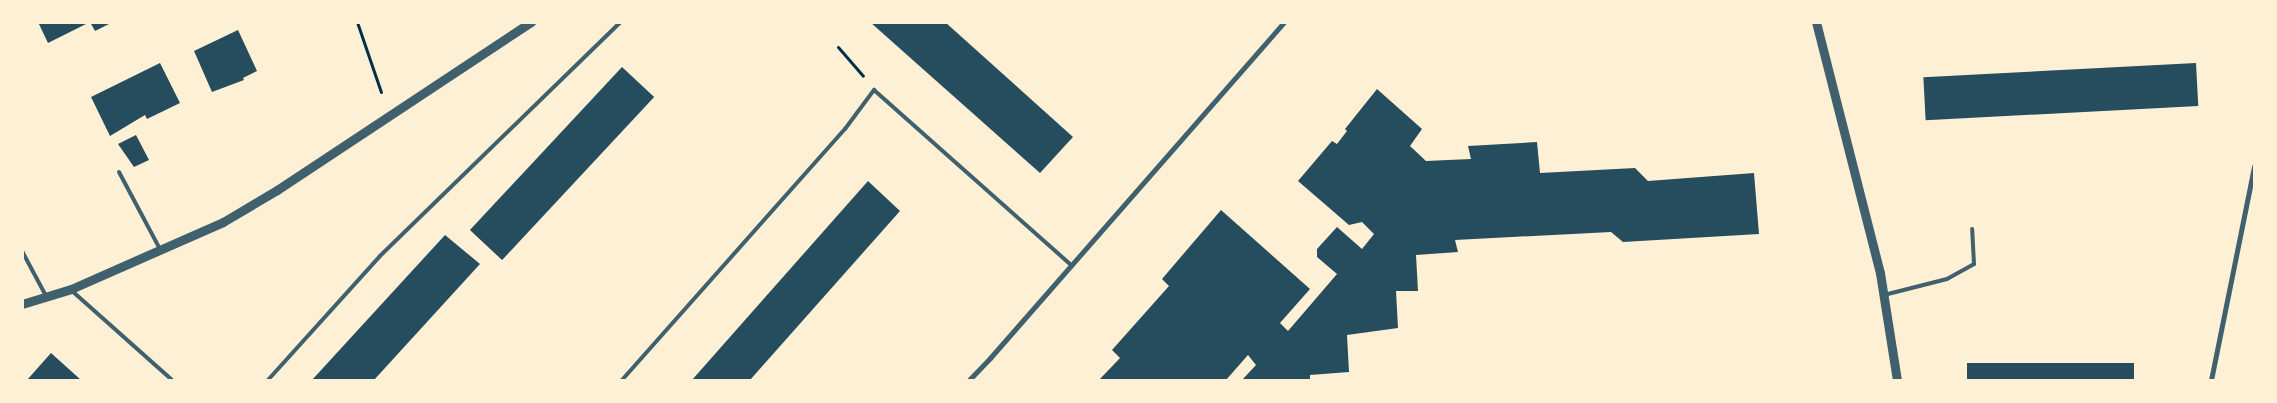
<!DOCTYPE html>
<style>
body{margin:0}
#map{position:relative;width:2277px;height:403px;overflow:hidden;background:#fdf0d5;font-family:"Varela Round",sans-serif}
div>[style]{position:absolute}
.building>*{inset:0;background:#264d5e;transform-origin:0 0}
.path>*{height:3px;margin:-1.5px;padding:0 1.5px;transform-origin:1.5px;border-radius:1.5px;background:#003049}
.service>*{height:4px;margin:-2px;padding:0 2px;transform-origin:2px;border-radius:2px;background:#3f606c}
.pedestrian>*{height:4.5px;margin:-2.25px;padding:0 2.25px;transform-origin:2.25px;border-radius:2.25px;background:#3f606c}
.minor>*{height:5px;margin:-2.5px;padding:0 2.5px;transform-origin:2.5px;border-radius:2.5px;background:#3f606c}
.tertiary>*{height:9px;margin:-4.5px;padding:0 4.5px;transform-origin:4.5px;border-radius:4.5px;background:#3f606c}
span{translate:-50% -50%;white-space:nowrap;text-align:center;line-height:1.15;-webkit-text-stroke:4px #fdf0d5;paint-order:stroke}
.frame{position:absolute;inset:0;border:24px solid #fdf0d5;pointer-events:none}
</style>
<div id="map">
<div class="building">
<i style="clip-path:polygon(38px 22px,88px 22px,88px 23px,48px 43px)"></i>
<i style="clip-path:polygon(90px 22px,113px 22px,95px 31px)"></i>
<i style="clip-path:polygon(870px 22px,945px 22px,1073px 137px,1040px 173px)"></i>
<i style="clip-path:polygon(238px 30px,257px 71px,243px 78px,244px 80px,212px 92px,194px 51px)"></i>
<i style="clip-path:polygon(160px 63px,180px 103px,147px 119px,145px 115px,110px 136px,91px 97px)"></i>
<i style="left:2196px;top:63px;width:43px;height:273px;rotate:87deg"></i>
<i style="left:622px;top:67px;width:44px;height:223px;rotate:43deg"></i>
<i style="clip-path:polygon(1377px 89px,1422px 129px,1410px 146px,1426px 161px,1471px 159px,1468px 146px,1537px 142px,1540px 173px,1635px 168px,1648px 181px,1754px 173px,1759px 234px,1623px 242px,1611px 232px,1455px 240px,1458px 252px,1416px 255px,1418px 291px,1396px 291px,1398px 328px,1347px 335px,1349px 372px,1310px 375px,1310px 380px,1242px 380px,1256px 365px,1248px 355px,1226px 380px,1099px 380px,1120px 358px,1112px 350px,1169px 286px,1162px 279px,1221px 210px,1310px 289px,1280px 323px,1288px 331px,1337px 274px,1317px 257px,1317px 249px,1337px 227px,1362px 249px,1374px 234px,1362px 222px,1349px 225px,1298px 181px,1332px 141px,1337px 144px,1347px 131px,1345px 129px)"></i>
<i style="clip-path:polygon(136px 135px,149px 160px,134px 167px,118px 144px)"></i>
<i style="clip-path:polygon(868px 181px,900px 211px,750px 380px,692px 380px)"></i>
<i style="clip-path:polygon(445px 235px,480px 264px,374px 380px,312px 380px)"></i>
<i style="clip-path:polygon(51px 353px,81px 380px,27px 380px)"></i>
<i style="left:2134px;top:363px;width:17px;height:167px;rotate:90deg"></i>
</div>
<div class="path">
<i style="left:357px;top:22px;width:74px;rotate:71.1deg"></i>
<i style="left:838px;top:47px;width:38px;rotate:49deg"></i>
</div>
<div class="service">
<i style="left:119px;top:172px;width:87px;rotate:62deg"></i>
<i style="left:22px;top:251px;width:51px;rotate:61.9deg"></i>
<i style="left:71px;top:290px;width:135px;rotate:41.7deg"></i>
<i style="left:1884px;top:295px;width:65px;rotate:-14.3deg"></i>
<i style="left:1947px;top:279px;width:31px;rotate:-29deg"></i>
<i style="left:1974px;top:264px;width:35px;rotate:-93deg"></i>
<i style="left:268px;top:380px;width:167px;rotate:-47.9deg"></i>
<i style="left:380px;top:256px;width:336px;rotate:-44.2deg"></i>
<i style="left:622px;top:380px;width:336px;rotate:-48.4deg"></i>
<i style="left:845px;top:129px;width:49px;rotate:-53.4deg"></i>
<i style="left:874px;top:90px;width:265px;rotate:41.6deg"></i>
</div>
<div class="pedestrian">
<i style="left:969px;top:380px;width:30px;rotate:-46deg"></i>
</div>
<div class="minor">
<i style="left:990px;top:358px;width:446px;rotate:-48.8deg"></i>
<i style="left:2211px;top:380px;width:218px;rotate:-78.6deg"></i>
</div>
<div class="tertiary">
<i style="left:1816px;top:22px;width:259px;rotate:75.7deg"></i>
<i style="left:1880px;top:273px;width:108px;rotate:81deg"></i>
<i style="left:22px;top:304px;width:51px;rotate:-17deg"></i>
<i style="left:71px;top:289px;width:166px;rotate:-23.8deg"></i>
<i style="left:223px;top:222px;width:63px;rotate:-30.7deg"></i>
<i style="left:277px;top:190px;width:305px;rotate:-33.5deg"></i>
</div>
<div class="frame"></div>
</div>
